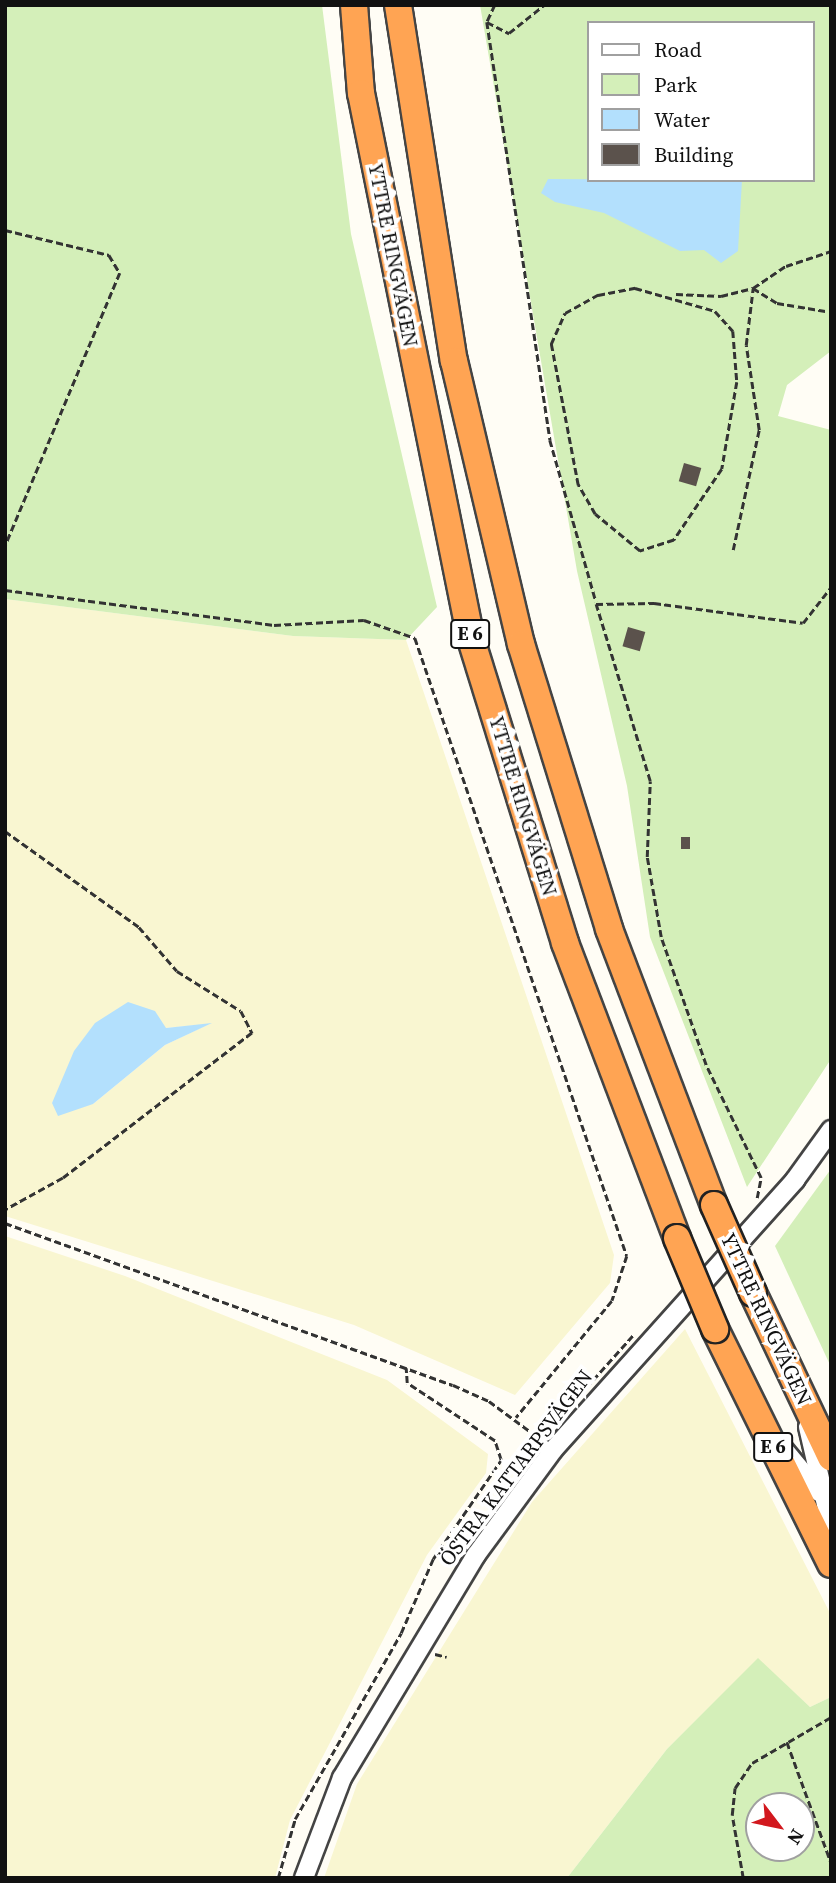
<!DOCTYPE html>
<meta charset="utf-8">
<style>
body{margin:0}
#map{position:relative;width:836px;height:1883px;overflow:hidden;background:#fffdf5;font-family:"Source Serif 4",serif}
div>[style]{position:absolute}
.farmland>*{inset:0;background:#f9f6d1}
.green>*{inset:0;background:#d4efb9}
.water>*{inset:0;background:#b3e0fd}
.building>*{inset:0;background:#5b524c;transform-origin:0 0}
.path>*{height:2.5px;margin-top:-1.25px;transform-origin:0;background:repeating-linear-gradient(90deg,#333 0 7px,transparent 0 10.5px)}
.roads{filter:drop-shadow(2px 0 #444) drop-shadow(-2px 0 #444) drop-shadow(0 2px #444) drop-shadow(0 -2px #444)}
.minor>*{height:18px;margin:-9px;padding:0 9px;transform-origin:9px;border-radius:9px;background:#fff}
.highway>*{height:26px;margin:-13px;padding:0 13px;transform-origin:13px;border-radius:13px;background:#ffa453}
.bridges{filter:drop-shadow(2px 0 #222) drop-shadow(-2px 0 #222) drop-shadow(0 2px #222) drop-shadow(0 -2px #222)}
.highway-bridge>*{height:26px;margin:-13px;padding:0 13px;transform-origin:13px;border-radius:13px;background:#ffa453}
span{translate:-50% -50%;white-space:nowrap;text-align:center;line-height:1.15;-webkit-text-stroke:7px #fff;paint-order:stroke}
.shield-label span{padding:2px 5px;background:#fff;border:2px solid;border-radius:5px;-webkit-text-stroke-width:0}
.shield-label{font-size:19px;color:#111;font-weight:700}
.street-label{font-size:21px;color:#111}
.frame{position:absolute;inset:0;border:7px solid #111;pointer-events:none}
.legend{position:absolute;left:587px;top:21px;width:228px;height:161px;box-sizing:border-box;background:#fff;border:2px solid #a0a0a0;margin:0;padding:9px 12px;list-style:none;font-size:21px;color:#111}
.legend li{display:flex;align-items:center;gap:14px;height:35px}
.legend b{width:35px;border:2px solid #a0a0a0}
.north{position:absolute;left:745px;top:1792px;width:70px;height:70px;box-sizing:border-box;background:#fff;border:2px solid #a0a0a0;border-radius:50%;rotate:122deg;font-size:19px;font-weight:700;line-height:28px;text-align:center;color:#111}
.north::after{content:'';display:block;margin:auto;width:24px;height:32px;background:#d2181e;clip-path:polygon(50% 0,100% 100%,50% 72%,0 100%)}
</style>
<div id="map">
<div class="farmland">
<i style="clip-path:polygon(evenodd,5px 599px,293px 636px,406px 640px,614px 1255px,610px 1283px,515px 1395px,354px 1325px,5px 1216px,5px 599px,209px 1024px,165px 1045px,93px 1104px,52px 1103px,68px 1076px,166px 1028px,209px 1024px)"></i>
<i style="clip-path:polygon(5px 1236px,125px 1276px,387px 1380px,488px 1454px,486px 1473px,427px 1555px,290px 1820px,275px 1878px,5px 1878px)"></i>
<i style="clip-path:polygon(685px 1329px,831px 1615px,831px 1697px,810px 1707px,758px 1659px,667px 1749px,567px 1878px,324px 1878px,357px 1784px,532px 1502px)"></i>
</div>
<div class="green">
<i style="clip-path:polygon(5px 5px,322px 5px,351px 234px,437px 607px,406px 640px,293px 636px,5px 599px)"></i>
<i style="clip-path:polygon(evenodd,480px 5px,831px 5px,831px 351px,787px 385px,778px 416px,831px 430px,831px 1059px,747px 1187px,650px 937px,627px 786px,577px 571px,480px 5px,589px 23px,813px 23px,813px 180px,589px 180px,589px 23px)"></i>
<i style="clip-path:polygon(831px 1169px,831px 1367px,775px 1246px)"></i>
<i style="clip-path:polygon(evenodd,758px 1658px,810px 1707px,831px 1697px,831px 1878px,567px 1878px,667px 1749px,758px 1658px,759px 1806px,801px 1806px,801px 1848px,759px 1848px,759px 1806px)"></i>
</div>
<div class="water">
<i style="clip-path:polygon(548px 179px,742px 180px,738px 251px,721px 263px,704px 250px,680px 251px,604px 213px,555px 202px,541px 193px)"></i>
<i style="clip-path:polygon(128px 1002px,155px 1011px,166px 1028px,212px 1023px,165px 1045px,93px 1104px,58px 1116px,52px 1103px,74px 1051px,95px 1023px)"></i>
</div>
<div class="building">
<i style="left:684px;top:463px;width:18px;height:19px;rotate:16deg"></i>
<i style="left:628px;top:627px;width:18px;height:20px;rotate:16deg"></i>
<i style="left:681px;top:837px;width:9px;height:12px"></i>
</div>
<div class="path">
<i style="left:495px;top:5px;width:19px;rotate:115deg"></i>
<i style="left:487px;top:22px;width:25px;rotate:27deg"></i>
<i style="left:509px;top:33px;width:45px;rotate:-38.7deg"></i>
<i style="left:487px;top:22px;width:423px;rotate:81.4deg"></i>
<i style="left:550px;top:440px;width:168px;rotate:74.1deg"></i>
<i style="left:5px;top:230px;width:107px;rotate:13.5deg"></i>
<i style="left:109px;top:255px;width:21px;rotate:59deg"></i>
<i style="left:120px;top:273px;width:297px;rotate:112.8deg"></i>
<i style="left:635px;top:288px;width:83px;rotate:16deg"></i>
<i style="left:715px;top:311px;width:27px;rotate:48deg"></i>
<i style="left:733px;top:331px;width:51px;rotate:85.5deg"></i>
<i style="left:737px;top:382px;width:88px;rotate:99.8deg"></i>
<i style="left:722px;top:469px;width:86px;rotate:124.1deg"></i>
<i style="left:674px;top:540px;width:36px;rotate:162deg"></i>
<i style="left:640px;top:551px;width:58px;rotate:-140.6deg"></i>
<i style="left:595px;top:514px;width:34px;rotate:-120deg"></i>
<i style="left:578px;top:485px;width:144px;rotate:-100.8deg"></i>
<i style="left:551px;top:344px;width:34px;rotate:-66deg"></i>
<i style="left:565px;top:313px;width:38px;rotate:-29deg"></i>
<i style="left:598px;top:295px;width:38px;rotate:-11deg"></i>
<i style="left:676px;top:294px;width:45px;rotate:2.5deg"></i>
<i style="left:721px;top:296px;width:33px;rotate:-14deg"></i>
<i style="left:753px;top:288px;width:40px;rotate:-34deg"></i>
<i style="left:786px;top:266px;width:47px;rotate:-18.4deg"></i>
<i style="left:733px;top:550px;width:123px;rotate:-77.8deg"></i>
<i style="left:759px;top:430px;width:86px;rotate:-98.7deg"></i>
<i style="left:746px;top:345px;width:57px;rotate:-83deg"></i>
<i style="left:753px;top:288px;width:28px;rotate:32deg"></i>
<i style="left:777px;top:303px;width:55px;rotate:9.5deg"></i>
<i style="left:5px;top:590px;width:271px;rotate:7.4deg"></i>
<i style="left:274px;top:625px;width:90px;rotate:-3.2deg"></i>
<i style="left:364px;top:620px;width:54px;rotate:19.4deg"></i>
<i style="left:415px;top:638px;width:653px;rotate:71.07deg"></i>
<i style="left:627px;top:1256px;width:47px;rotate:108.4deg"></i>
<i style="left:612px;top:1301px;width:151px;rotate:129.4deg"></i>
<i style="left:5px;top:831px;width:165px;rotate:35.6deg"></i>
<i style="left:139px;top:927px;width:58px;rotate:49.2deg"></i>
<i style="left:177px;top:971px;width:75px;rotate:32deg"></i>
<i style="left:241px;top:1011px;width:25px;rotate:63deg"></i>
<i style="left:252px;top:1033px;width:238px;rotate:142.5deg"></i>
<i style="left:63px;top:1178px;width:66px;rotate:151.1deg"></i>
<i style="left:757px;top:1198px;width:20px;rotate:-79deg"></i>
<i style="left:761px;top:1178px;width:126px;rotate:-116deg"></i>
<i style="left:706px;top:1065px;width:136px;rotate:-109.4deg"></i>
<i style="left:661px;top:937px;width:81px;rotate:-99.9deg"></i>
<i style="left:647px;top:857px;width:76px;rotate:-87.7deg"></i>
<i style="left:650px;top:781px;width:185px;rotate:-107deg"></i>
<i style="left:596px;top:604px;width:58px;rotate:-1deg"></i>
<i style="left:654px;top:603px;width:150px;rotate:7.6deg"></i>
<i style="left:803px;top:623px;width:46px;rotate:-52.1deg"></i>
<i style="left:5px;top:1223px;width:476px;rotate:19.9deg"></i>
<i style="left:453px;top:1385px;width:39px;rotate:24deg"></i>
<i style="left:489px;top:1401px;width:67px;rotate:36.5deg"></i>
<i style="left:558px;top:1419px;width:115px;rotate:-48.2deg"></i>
<i style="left:435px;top:1654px;width:12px;rotate:14deg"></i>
<i style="left:787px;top:1742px;width:128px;rotate:69.9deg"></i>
<i style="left:278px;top:1878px;width:61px;rotate:-73.9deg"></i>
<i style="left:295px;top:1819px;width:214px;rotate:-60.3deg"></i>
<i style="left:401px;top:1633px;width:81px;rotate:-66.6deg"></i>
<i style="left:433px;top:1559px;width:120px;rotate:-55.5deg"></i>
<i style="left:501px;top:1460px;width:20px;rotate:-108deg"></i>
<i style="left:495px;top:1441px;width:105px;rotate:-146.6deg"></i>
<i style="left:407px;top:1383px;width:15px;rotate:-94deg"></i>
<i style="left:743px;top:1878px;width:64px;rotate:-99.9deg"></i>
<i style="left:732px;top:1815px;width:27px;rotate:-84deg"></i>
<i style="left:735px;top:1788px;width:30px;rotate:-56deg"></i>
<i style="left:752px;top:1763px;width:91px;rotate:-30.2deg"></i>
</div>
<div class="roads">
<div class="minor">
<i style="left:808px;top:1427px;width:102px;rotate:76.9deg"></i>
<i style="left:781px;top:1446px;width:60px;rotate:50.4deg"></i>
<i style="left:304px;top:1878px;width:107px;rotate:-69.2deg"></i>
<i style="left:342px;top:1778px;width:260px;rotate:-59deg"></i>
<i style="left:476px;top:1555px;width:130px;rotate:-53.7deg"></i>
<i style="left:553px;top:1450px;width:363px;rotate:-48.1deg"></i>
<i style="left:795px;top:1180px;width:62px;rotate:-54.2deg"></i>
</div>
<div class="highway">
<i style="left:354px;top:5px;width:88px;rotate:85.5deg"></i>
<i style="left:361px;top:93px;width:557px;rotate:78.61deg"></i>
<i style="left:471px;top:639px;width:318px;rotate:72.8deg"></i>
<i style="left:565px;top:943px;width:316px;rotate:69.2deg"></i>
<i style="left:398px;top:5px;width:360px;rotate:81.1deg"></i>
<i style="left:454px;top:361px;width:291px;rotate:76.7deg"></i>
<i style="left:521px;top:644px;width:298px;rotate:72.8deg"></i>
<i style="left:609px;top:929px;width:295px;rotate:69.2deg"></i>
<i style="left:753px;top:1293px;width:182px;rotate:64.6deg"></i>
<i style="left:715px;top:1329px;width:262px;rotate:63.7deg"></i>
</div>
</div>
<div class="bridges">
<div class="highway-bridge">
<i style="left:714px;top:1205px;width:96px;rotate:66.1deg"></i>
<i style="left:677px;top:1238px;width:99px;rotate:67.3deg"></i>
</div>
</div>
<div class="shield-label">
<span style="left:470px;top:634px">E 6</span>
<span style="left:773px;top:1447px">E 6</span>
</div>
<div class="street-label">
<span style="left:393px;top:255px;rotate:79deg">YTTRE RINGVÄGEN</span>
<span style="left:523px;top:806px;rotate:73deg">YTTRE RINGVÄGEN</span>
<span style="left:766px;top:1319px;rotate:65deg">YTTRE RINGVÄGEN</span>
<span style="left:516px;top:1468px;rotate:-53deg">ÖSTRA KATTARPSVÄGEN</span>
</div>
<div class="frame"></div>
<ul class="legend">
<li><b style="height:9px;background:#fff"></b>Road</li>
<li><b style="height:19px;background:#d4efb9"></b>Park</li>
<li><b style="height:19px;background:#b3e0fd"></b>Water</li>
<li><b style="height:19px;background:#5b524c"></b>Building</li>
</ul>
<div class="north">N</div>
</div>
